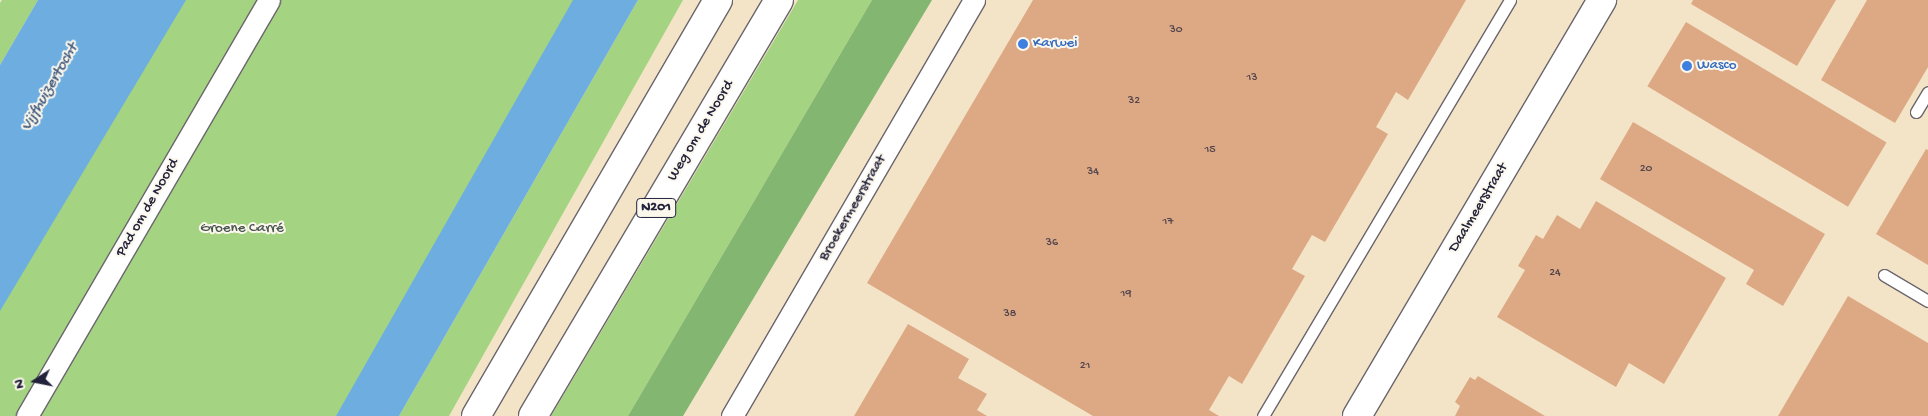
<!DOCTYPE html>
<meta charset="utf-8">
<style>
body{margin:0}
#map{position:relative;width:1928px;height:416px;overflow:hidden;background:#f3e4c8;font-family:"Gochi Hand",sans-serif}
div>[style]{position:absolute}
.green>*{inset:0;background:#a4d482}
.forest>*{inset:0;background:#83b670}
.water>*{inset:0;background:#6dade0}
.building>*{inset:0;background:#dda984;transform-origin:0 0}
.roads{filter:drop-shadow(1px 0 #6b666c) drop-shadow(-1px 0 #6b666c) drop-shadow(0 1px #6b666c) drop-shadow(0 -1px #6b666c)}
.lane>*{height:11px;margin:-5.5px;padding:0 5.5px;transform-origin:5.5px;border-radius:5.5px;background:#fff}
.street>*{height:21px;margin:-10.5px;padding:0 10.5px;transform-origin:10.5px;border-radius:10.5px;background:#fff}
.secondary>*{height:28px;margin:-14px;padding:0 14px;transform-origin:14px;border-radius:14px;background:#fff}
.highway>*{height:28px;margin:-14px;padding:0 14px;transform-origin:14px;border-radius:14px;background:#fff}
.dots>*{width:14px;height:14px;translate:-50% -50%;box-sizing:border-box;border:2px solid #fbf7ec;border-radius:50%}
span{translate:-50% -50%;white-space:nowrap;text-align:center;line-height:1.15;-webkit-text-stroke:4px #fbf7ec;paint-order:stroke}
.number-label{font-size:12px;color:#51444d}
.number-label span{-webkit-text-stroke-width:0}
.shield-label span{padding:1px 4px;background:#fbf7ec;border:1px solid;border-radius:4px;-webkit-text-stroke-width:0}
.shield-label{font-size:14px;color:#22223b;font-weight:700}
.shop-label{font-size:15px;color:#366cbe}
.left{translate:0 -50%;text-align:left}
.street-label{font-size:15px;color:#22223b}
.park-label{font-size:15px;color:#495750}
.water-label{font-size:16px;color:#405a7d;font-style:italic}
.north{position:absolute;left:10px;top:356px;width:50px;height:50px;-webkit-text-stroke:4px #fbf7ec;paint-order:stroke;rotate:259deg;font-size:14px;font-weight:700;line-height:20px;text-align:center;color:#22223b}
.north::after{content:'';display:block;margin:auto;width:18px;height:22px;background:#22223b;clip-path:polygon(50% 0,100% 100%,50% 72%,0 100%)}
</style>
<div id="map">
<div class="green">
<i style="clip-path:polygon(2px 0,38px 0,0 65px,0 3px)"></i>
<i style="clip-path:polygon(169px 0,576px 0,343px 416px,0 416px,0 287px)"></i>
<i style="clip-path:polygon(638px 0,683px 0,449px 416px,399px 416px)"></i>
<i style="clip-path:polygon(798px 0,872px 0,628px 416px,551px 416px)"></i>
</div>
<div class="forest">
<i style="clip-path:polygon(872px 0,932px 0,683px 416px,628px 416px)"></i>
</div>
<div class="water">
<i style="clip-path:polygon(38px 0,186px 0,0 311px,0 65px)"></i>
<i style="clip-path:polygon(573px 0,638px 0,399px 416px,336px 416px)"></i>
</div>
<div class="building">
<i style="clip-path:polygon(1033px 0,1466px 0,1408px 100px,1396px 92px,1376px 127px,1388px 134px,1325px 242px,1312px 235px,1292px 269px,1305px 276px,1242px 384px,1229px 376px,1209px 410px,1219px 416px,1093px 416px,867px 283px)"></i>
<i style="clip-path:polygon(1693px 0,1836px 0,1797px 66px,1691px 4px)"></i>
<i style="clip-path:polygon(1867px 0,1928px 0,1928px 67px,1895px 123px,1821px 80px)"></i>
<i style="left:1686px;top:22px;width:234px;height:75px;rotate:31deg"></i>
<i style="clip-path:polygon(1633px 122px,1825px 234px,1783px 306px,1746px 284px,1754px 270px,1600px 179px)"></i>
<i style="clip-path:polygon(1926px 149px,1928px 150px,1928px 265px,1876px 234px)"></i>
<i style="clip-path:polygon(1596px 201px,1726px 278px,1664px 384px,1629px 363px,1616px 387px,1497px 317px,1525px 270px,1518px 266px,1536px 235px,1543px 239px,1557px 215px,1580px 229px)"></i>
<i style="clip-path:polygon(1848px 296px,1928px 343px,1928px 416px,1778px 416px)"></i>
<i style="clip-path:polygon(908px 324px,969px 359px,958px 378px,987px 394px,977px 410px,987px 416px,854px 416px)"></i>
<i style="clip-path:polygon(1478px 376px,1545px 416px,1455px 416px,1460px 406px,1455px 402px,1470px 377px,1475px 380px)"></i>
</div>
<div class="roads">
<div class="lane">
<i style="left:1916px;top:112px;width:23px;rotate:-59deg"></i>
<i style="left:1884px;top:275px;width:51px;rotate:30.6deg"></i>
<i style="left:1263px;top:416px;width:484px;rotate:-59.3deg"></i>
</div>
<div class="street">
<i style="left:27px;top:416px;width:481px;rotate:-59.8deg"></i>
<i style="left:732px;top:416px;width:481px;rotate:-59.8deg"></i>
</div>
<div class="secondary">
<i style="left:1357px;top:416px;width:483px;rotate:-59.5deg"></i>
</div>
<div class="highway">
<i style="left:476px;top:416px;width:481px;rotate:-59.8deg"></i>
<i style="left:533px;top:416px;width:483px;rotate:-59.4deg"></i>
</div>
</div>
<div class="dots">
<i style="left:1023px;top:44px;background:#3f7fe0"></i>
<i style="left:1687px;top:66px;background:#3f7fe0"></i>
</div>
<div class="number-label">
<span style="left:1176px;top:31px">30</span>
<span style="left:1252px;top:79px">13</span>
<span style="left:1134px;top:102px">32</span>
<span style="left:1210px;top:151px">15</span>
<span style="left:1646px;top:170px">20</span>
<span style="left:1093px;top:173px">34</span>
<span style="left:1168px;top:223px">17</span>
<span style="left:1052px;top:244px">36</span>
<span style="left:1555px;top:274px">24</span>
<span style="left:1126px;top:295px">19</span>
<span style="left:1010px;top:315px">38</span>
<span style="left:1085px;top:367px">21</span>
</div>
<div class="shield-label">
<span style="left:656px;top:208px">N201</span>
</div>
<div class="shop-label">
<span class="left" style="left:1033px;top:44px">Karwei</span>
<span class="left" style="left:1697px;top:66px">Wasco</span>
</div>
<div class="street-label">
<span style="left:701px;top:131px;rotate:-59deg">Weg om de Noord</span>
<span style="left:148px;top:208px;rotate:-60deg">Pad om de Noord</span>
<span style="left:853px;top:208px;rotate:-60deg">Broekermeerstraat</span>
<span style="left:1479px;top:208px;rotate:-59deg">Daalmeerstraat</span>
</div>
<div class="park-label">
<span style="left:242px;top:229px">Groene Carré</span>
</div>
<div class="water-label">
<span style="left:51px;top:88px;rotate:-60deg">Vijfhuizertocht</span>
</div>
<div class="north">N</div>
</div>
